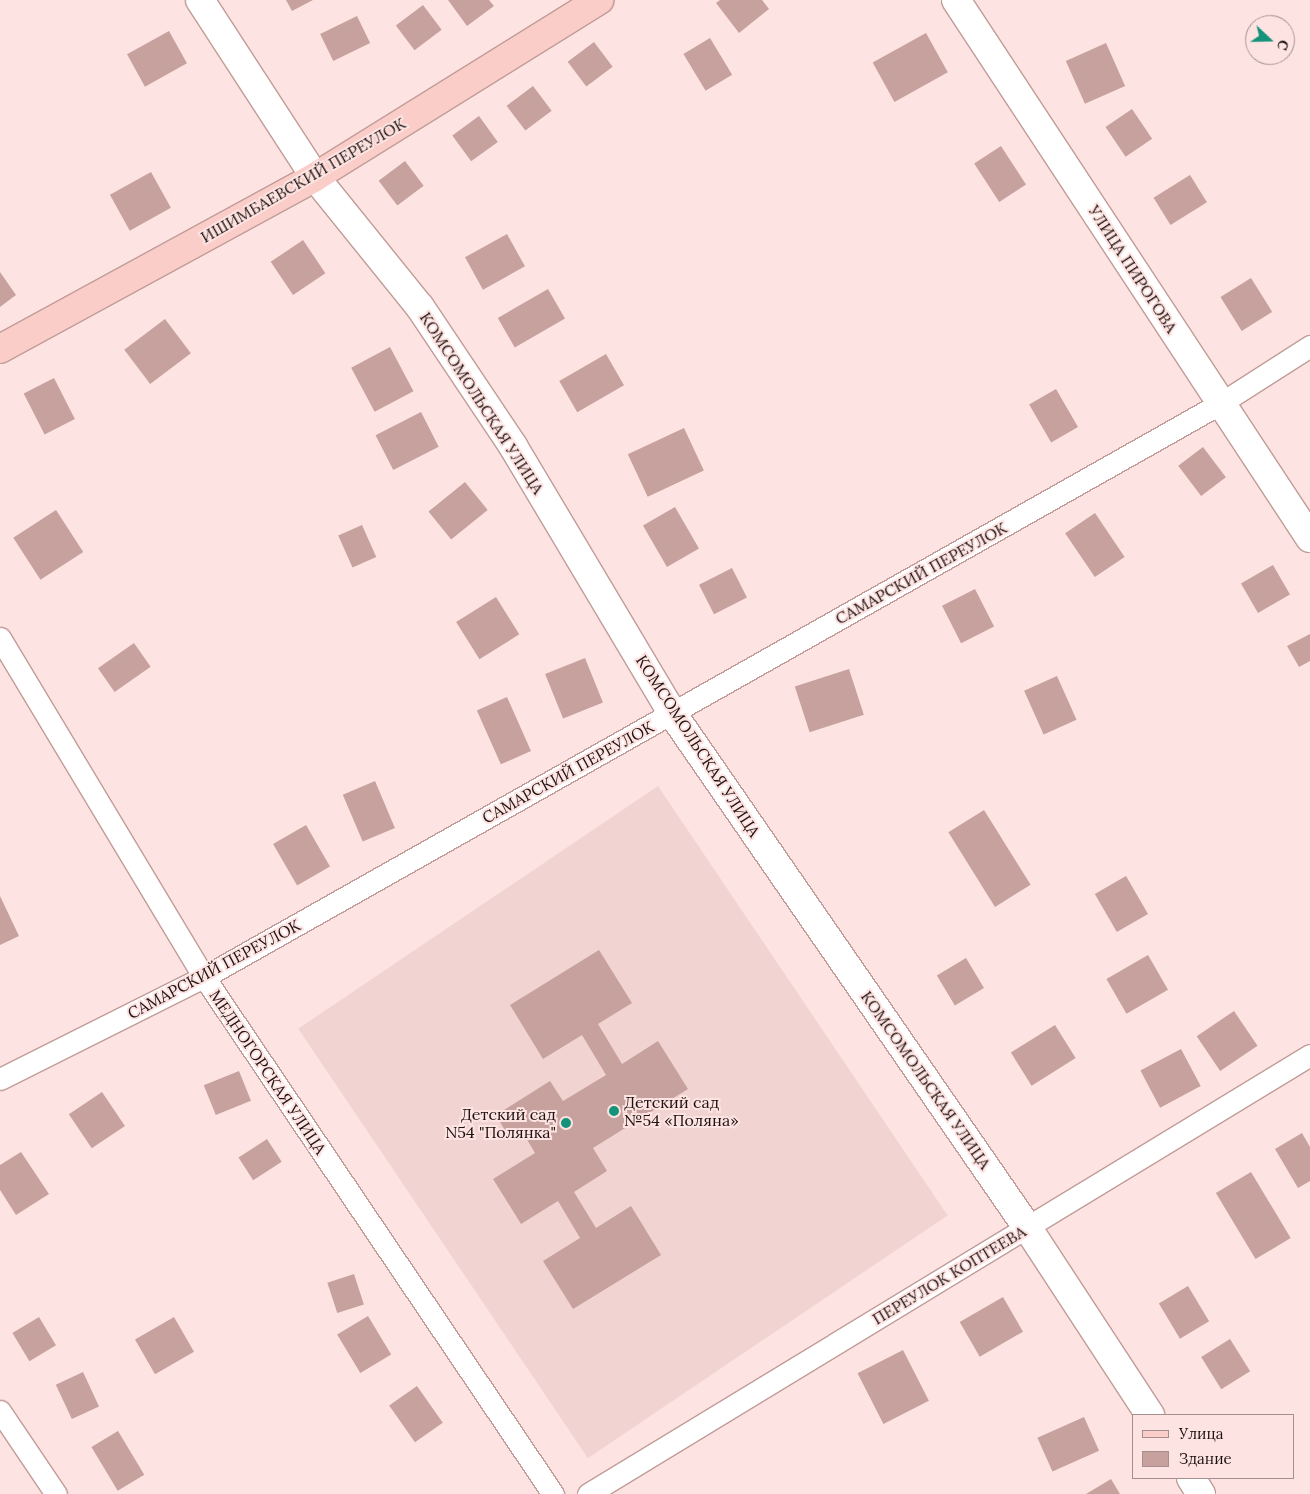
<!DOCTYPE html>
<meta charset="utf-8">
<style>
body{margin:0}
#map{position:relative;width:1310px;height:1494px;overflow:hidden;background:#fde4e2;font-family:Lora,serif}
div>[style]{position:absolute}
.built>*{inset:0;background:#f1d4d1;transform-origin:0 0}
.building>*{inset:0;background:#c7a19d;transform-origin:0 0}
.roads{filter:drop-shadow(1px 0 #c19c98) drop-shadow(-1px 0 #c19c98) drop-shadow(0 1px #c19c98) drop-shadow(0 -1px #c19c98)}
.minor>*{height:21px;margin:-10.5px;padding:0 10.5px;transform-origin:10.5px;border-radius:10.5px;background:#fff}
.secondary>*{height:28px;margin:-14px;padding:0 14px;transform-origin:14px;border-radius:14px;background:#fff}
.primary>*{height:28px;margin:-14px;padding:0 14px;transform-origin:14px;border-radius:14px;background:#facdc8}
.dots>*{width:14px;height:14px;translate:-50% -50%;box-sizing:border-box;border:2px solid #fde4e2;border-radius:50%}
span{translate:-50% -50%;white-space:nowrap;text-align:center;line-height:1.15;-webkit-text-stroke:4px #fde4e2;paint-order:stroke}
.street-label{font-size:16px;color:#1e110f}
.poi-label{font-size:16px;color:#1e110f}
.left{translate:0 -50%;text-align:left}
.right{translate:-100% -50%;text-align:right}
.legend{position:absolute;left:1132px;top:1414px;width:162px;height:65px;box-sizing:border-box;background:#fde4e2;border:1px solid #a4908e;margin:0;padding:6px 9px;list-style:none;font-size:15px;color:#1e110f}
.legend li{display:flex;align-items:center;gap:10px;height:25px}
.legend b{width:25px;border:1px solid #a4908e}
.north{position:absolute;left:1245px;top:15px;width:50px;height:50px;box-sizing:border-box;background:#fde4e2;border:1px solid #a4908e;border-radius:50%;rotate:111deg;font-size:14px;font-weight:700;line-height:20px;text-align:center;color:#1e110f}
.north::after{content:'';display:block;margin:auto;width:18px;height:22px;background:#14937a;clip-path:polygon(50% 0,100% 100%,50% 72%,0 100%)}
</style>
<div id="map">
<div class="built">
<i style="left:658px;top:786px;width:518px;height:434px;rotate:56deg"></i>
</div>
<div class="building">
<i style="clip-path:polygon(286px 0,313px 0,292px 11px)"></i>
<i style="clip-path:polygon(448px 0,489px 0,494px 6px,467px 26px)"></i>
<i style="clip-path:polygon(720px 0,762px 0,769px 9px,739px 33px,716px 3px)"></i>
<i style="left:423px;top:5px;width:31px;height:34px;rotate:53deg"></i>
<i style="left:357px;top:16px;width:30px;height:41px;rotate:64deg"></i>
<i style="left:169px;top:31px;width:37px;height:48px;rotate:61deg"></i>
<i style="left:926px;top:33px;width:45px;height:61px;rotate:61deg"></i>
<i style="left:710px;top:38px;width:43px;height:31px;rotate:59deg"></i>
<i style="left:594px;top:42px;width:31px;height:33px;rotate:53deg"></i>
<i style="left:1106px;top:43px;width:47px;height:44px;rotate:66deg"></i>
<i style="left:533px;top:86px;width:31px;height:33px;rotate:53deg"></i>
<i style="left:1132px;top:109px;width:36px;height:32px;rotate:56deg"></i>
<i style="left:479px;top:116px;width:32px;height:33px;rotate:54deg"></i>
<i style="left:1001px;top:146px;width:46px;height:32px;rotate:57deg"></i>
<i style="left:405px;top:161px;width:31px;height:33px;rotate:53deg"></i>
<i style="left:151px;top:172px;width:41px;height:47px;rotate:61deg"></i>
<i style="left:1190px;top:175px;width:32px;height:43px;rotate:58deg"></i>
<i style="left:507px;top:234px;width:37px;height:48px;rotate:61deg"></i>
<i style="left:303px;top:240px;width:40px;height:39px;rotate:56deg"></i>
<i style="clip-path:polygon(0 272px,16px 295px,0 307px)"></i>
<i style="left:1251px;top:278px;width:40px;height:36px;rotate:58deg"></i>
<i style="left:548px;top:289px;width:34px;height:58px;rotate:60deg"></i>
<i style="left:165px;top:319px;width:43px;height:51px;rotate:53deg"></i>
<i style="left:390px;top:347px;width:50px;height:44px;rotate:62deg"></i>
<i style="left:606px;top:354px;width:36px;height:54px;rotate:60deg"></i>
<i style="left:54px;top:378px;width:46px;height:34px;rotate:63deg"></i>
<i style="left:1056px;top:389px;width:44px;height:31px;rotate:60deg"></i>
<i style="left:421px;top:412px;width:39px;height:51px;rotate:63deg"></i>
<i style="left:684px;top:428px;width:47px;height:62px;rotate:65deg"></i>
<i style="left:1203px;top:447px;width:38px;height:31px;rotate:53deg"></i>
<i style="left:465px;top:482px;width:36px;height:47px;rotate:51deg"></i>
<i style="left:675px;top:507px;width:48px;height:37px;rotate:60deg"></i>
<i style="left:56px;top:510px;width:50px;height:51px;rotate:57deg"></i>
<i style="left:1095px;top:513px;width:53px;height:36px;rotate:56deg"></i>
<i style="left:362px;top:525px;width:35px;height:26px;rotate:66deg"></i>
<i style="left:1273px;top:565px;width:34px;height:37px;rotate:60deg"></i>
<i style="left:732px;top:568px;width:33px;height:37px;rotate:63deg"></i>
<i style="left:975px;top:589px;width:42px;height:37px;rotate:63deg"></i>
<i style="left:496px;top:597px;width:44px;height:47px;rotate:58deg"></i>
<i style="clip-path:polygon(1310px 634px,1310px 661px,1299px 667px,1287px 646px)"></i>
<i style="left:134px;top:643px;width:29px;height:44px;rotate:55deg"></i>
<i style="left:585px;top:658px;width:48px;height:43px;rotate:68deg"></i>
<i style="left:849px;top:669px;width:48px;height:57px;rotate:72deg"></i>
<i style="left:1057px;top:676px;width:48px;height:36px;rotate:66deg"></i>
<i style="left:507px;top:697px;width:59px;height:33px;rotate:66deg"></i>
<i style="left:375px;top:781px;width:51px;height:35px;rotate:67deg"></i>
<i style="left:984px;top:810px;width:88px;height:42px;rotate:58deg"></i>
<i style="left:306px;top:825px;width:48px;height:38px;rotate:60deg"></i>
<i style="left:1126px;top:876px;width:44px;height:36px;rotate:60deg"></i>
<i style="clip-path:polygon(0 896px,19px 936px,0 945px)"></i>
<i style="clip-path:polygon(599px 950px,632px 1003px,598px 1024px,622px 1064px,658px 1041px,688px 1089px,593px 1148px,607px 1171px,574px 1192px,596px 1228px,631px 1206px,661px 1255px,573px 1309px,543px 1261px,580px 1238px,558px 1201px,521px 1224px,493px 1179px,535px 1153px,522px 1131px,510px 1139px,496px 1115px,550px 1081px,563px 1101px,606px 1075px,582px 1035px,543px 1059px,510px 1005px)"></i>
<i style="left:1148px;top:955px;width:40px;height:48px;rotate:60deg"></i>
<i style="left:966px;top:958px;width:35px;height:34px;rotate:59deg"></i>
<i style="left:1234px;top:1011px;width:42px;height:45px;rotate:56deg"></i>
<i style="left:1055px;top:1025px;width:39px;height:52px;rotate:58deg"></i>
<i style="left:1181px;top:1049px;width:42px;height:46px;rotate:62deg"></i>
<i style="left:239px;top:1071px;width:32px;height:38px;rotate:68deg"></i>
<i style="left:102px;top:1092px;width:41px;height:40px;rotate:56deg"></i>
<i style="clip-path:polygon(1302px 1133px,1310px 1147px,1310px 1181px,1298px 1188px,1275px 1149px)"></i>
<i style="left:267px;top:1139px;width:27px;height:34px;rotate:57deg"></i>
<i style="clip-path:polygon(21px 1152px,49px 1194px,16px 1215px,0 1190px,0 1165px)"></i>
<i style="left:1251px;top:1172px;width:77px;height:41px;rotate:59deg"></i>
<i style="left:354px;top:1274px;width:32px;height:28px;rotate:72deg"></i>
<i style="left:1188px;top:1286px;width:41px;height:34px;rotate:59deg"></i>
<i style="left:1003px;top:1297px;width:40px;height:50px;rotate:60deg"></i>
<i style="left:368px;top:1316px;width:45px;height:36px;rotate:59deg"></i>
<i style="left:39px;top:1317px;width:33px;height:31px;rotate:59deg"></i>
<i style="left:174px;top:1317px;width:40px;height:45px;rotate:60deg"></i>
<i style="left:1230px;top:1339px;width:38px;height:34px;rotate:58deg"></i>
<i style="left:903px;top:1350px;width:57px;height:51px;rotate:63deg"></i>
<i style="left:83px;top:1372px;width:38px;height:30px;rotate:65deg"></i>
<i style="left:417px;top:1386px;width:45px;height:34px;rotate:55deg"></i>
<i style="left:1084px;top:1417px;width:37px;height:51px;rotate:66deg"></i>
<i style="left:118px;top:1431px;width:51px;height:31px;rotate:59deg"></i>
<i style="clip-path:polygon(1111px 1479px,1120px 1494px,1086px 1494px)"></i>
</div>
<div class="roads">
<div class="minor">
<i style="left:0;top:638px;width:396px;rotate:59deg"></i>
<i style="left:204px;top:977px;width:624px;rotate:55.98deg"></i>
<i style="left:0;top:1079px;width:228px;rotate:-26.6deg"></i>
<i style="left:204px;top:977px;width:1168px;rotate:-29.44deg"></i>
<i style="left:1221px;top:403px;width:106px;rotate:-32.6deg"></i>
<i style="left:0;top:1411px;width:100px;rotate:56deg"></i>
<i style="left:588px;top:1494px;width:845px;rotate:-31.3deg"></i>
</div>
<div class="secondary">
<i style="left:200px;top:0;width:211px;rotate:57deg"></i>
<i style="left:315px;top:177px;width:167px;rotate:51.1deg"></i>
<i style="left:420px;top:307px;width:167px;rotate:56.2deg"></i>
<i style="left:513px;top:446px;width:311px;rotate:59.2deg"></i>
<i style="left:672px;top:713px;width:625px;rotate:55.37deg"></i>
<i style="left:1027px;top:1227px;width:225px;rotate:56.8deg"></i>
<i style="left:956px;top:0;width:644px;rotate:56.66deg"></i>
<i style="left:1191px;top:1478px;width:19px;rotate:58deg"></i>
</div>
<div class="primary">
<i style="left:0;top:349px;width:359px;rotate:-28.6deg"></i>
<i style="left:315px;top:177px;width:335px;rotate:-31.9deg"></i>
</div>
</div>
<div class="dots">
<i style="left:614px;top:1111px;background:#14937a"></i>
<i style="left:566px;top:1123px;background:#14937a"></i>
</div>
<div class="street-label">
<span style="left:303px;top:180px;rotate:-30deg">ИШИМБАЕВСКИЙ ПЕРЕУЛОК</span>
<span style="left:1133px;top:269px;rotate:57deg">УЛИЦА ПИРОГОВА</span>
<span style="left:482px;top:403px;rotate:57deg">КОМСОМОЛЬСКАЯ УЛИЦА</span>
<span style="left:921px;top:573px;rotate:-29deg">САМАРСКИЙ ПЕРЕУЛОК</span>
<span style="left:698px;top:746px;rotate:57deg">КОМСОМОЛЬСКАЯ УЛИЦА</span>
<span style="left:568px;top:772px;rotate:-29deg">САМАРСКИЙ ПЕРЕУЛОК</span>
<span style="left:214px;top:969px;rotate:-28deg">САМАРСКИЙ ПЕРЕУЛОК</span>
<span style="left:268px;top:1072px;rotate:56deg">МЕДНОГОРСКАЯ УЛИЦА</span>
<span style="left:926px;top:1080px;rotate:55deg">КОМСОМОЛЬСКАЯ УЛИЦА</span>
<span style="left:949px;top:1275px;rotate:-31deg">ПЕРЕУЛОК КОПТЕЕВА</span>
</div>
<div class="poi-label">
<span class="left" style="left:624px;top:1111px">Детский сад<br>№54 «Поляна»</span>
<span class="right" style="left:556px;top:1123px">Детский сад<br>N54 "Полянка"</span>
</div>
<ul class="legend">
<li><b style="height:6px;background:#facdc8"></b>Улица</li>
<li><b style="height:14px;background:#c7a19d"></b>Здание</li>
</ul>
<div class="north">С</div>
</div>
